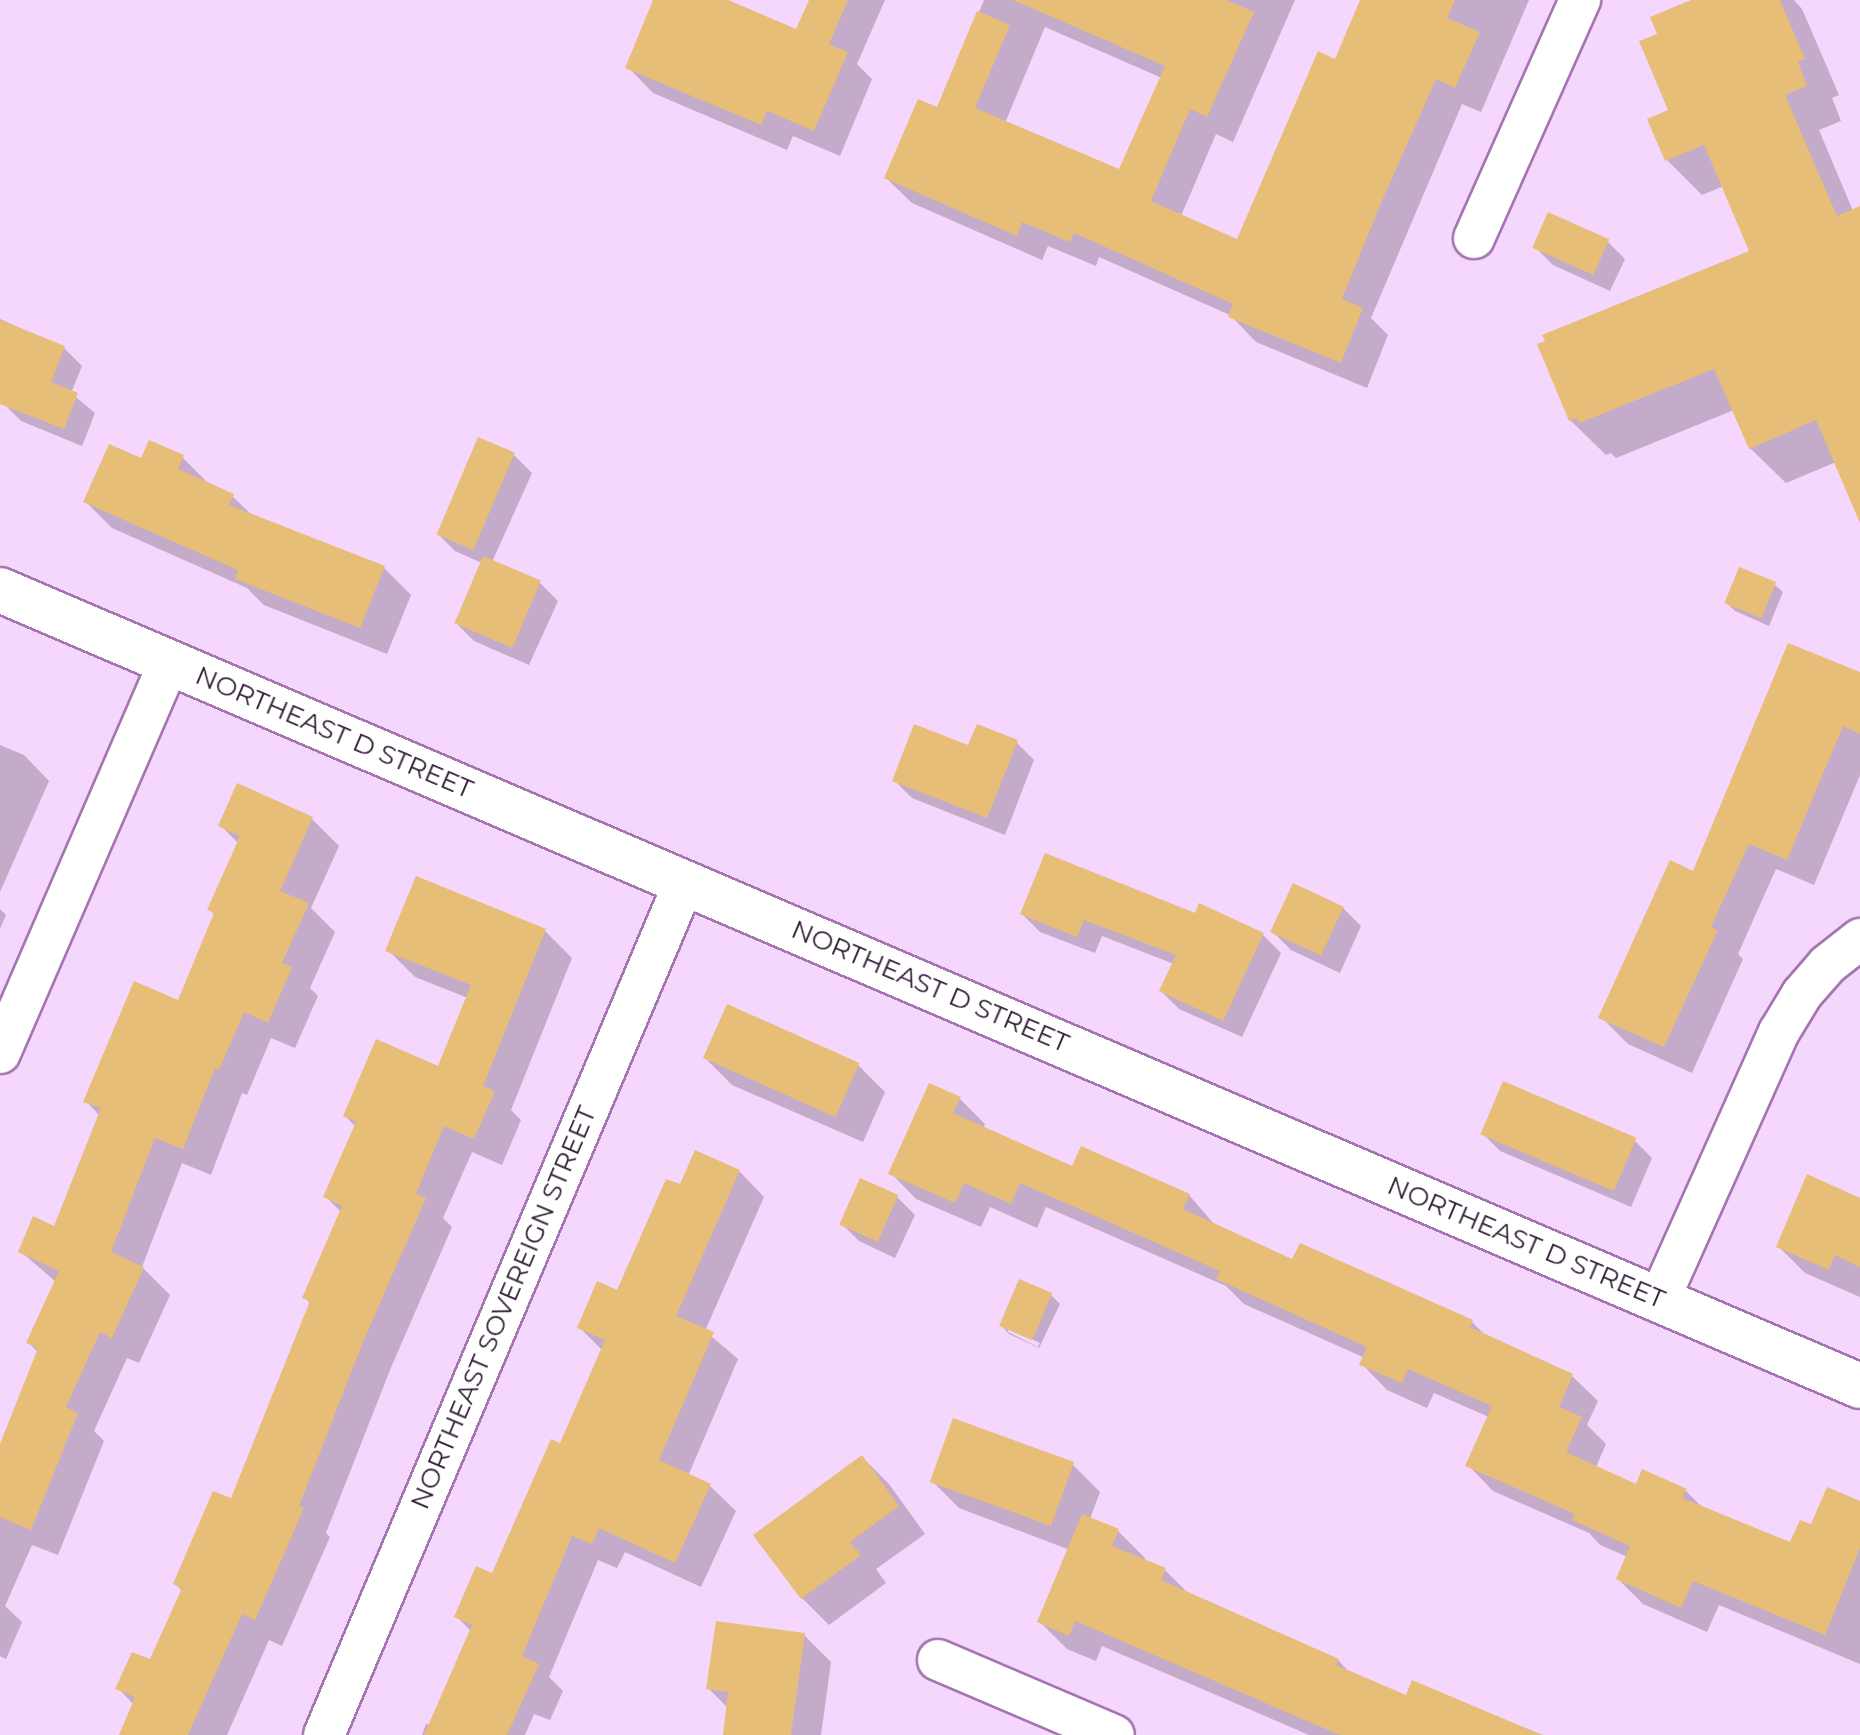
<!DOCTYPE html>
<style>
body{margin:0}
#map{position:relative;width:1860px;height:1735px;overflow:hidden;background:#f5d6fc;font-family:Montserrat,sans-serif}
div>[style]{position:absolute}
.shadow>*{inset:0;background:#0003}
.building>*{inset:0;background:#e6be77;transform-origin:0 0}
.roads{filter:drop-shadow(2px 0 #a475af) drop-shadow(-2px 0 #a475af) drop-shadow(0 2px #a475af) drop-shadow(0 -2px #a475af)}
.minor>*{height:40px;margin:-20px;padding:0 20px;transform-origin:20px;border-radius:20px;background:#fff}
.tertiary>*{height:44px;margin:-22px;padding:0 22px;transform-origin:22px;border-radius:22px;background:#fff}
span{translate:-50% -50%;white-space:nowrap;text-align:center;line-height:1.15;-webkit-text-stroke:8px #fff;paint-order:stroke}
.street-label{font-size:26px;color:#311d35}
</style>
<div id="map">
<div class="shadow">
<i style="clip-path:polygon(656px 0,723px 0,797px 32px,811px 0,885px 0,857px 64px,872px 79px,840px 156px,793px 136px,787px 150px,653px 93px,628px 67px)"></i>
<i style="clip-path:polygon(evenodd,984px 0,1295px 0,1233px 142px,1216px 134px,1181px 216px,1238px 242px,1336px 61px,1363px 0,1529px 0,1481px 112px,1462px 104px,1371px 318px,1388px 335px,1367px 388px,1256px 342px,1230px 315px,1099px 257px,1096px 266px,1048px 246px,1042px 260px,912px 203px,886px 178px,938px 110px,984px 0,1045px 27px,1162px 78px,1120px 172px,1005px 123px,1045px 27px)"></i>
<i style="clip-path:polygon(1697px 0,1794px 0,1802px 9px,1839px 95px,1832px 98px,1841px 121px,1819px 130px,1853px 211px,1860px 208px,1860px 521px,1836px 462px,1786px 483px,1750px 448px,1734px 410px,1616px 458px,1611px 453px,1606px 455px,1570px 420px,1539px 345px,1751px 252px,1724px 186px,1702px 195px,1667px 160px,1671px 111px,1660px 35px)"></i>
<i style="clip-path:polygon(1607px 241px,1625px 259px,1610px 291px,1553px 265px,1535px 247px)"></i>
<i style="clip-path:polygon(0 319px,64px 348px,82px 366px,71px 393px,95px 413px,82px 446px,21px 421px,3px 403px)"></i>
<i style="clip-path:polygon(514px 455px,532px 473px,492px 562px,540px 583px,558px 601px,529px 665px,474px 641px,456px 623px,482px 563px,455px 551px,437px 533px)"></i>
<i style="clip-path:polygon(182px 457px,209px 484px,232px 496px,253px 516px,384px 568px,411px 595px,387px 654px,264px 605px,247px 588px,112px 528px,85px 501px,142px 461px)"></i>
<i style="clip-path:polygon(1774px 584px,1783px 592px,1769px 626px,1735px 611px,1726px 602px)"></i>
<i style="clip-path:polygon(1860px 675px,1860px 775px,1814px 885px,1776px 869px,1738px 954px,1743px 959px,1692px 1073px,1628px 1044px,1601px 1017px,1694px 874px)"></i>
<i style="clip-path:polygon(1016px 742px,1034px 760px,1005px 835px,912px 798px,894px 780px,969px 748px)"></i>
<i style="clip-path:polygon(0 745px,24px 755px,49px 781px,0 892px)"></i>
<i style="clip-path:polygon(312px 819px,339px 846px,311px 908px,335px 932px,310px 988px,318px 996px,295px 1048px,271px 1038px,247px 1095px,242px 1093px,211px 1175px,182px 1163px,142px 1267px,170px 1295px,139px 1363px,127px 1358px,94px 1431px,104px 1441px,58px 1555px,32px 1545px,5px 1606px,22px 1622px,6px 1659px,0 1656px,0 1449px,38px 1352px,29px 1343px,56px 1282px,20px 1251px,56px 1229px,100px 1116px,86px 1101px,179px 1002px,216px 916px,210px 910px,239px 844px,220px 825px)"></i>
<i style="clip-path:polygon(1343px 908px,1361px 926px,1340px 973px,1291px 950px,1273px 932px)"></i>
<i style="clip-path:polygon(0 909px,6px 915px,0 929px)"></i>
<i style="clip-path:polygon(1022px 914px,1196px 915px,1263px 935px,1281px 953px,1242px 1037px,1179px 1009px,1161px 991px,1174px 964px,1102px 936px,1095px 953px,1040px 932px)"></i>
<i style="clip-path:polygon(545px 931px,572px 958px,511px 1110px,521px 1120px,502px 1165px,472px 1152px,443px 1218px,452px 1227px,390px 1370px,326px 1533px,330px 1537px,282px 1646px,269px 1640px,227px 1735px,121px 1735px,134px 1705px,118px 1688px,151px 1662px,182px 1591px,175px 1583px,232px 1501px,311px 1304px,304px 1297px,342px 1213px,326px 1197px,356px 1127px,345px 1116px,439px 1069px,468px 998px,415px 977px,388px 950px)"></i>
<i style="clip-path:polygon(705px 1058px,858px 1065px,885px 1092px,863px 1142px,732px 1085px)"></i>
<i style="clip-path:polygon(960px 1099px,985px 1124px,983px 1129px,1073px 1168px,1189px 1195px,1213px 1223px,1293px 1261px,1472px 1322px,1488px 1338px,1572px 1376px,1598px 1401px,1587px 1425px,1606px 1444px,1596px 1467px,1636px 1486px,1686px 1491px,1704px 1509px,1792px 1545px,1813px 1527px,1860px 1503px,1860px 1664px,1719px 1605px,1707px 1632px,1643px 1604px,1618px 1579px,1628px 1557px,1600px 1545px,1589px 1533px,1493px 1491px,1468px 1465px,1489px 1417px,1434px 1393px,1427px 1408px,1387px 1390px,1362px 1364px,1365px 1358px,1244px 1304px,1226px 1286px,1046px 1207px,1037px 1228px,990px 1207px,981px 1227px,916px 1199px,891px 1173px)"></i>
<i style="clip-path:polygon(1482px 1133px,1634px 1140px,1652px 1158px,1631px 1207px,1500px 1151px)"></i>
<i style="clip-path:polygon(739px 1171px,764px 1197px,705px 1331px,738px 1359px,688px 1476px,710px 1486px,736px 1511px,701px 1587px,625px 1552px,617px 1568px,598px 1560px,549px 1677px,563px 1691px,550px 1720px,534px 1714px,525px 1735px,422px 1735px,426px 1724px,430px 1725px,471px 1631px,456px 1616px,493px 1575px,561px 1446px,603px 1351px,579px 1327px,618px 1293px,681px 1187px)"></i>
<i style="clip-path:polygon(897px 1197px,915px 1215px,895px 1258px,859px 1241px,841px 1223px)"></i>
<i style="clip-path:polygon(1860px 1200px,1860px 1297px,1805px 1273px,1778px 1246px)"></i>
<i style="clip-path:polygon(evenodd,1020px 1281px,1051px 1295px,1060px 1304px,1039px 1348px,1009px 1334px,1001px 1325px,1020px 1281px,1008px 1328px,1040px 1343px,1038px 1347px,1008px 1332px,1008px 1328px)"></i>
<i style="clip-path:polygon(862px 1457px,889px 1484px,925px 1534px,876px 1569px,886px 1583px,829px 1625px,802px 1598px,755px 1535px)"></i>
<i style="clip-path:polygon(1073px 1465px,1100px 1492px,1090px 1519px,1118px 1531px,1145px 1558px,1144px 1561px,1165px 1570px,1190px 1595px,1338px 1660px,1351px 1674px,1407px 1698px,1413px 1683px,1543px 1735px,1309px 1735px,1102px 1646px,1096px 1661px,1067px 1649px,1040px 1622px,1070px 1550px,959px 1508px,932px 1481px)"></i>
<i style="clip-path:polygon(804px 1635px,831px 1662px,821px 1735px,725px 1735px,728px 1708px,708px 1688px)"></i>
</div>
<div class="building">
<i style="clip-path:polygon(653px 0,728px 0,796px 29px,809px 0,848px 0,829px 44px,848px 52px,814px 131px,767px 111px,761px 125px,625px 68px)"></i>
<i style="clip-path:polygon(1013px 0,1226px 0,1254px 12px,1207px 117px,1190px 109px,1151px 201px,1237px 239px,1318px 51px,1335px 59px,1360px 0,1455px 0,1447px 18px,1480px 32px,1455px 88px,1436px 79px,1381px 203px,1342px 299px,1363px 308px,1341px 363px,1228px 317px,1233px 304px,1074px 233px,1070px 242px,1022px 222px,1017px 236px,884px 178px,918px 99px,937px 107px,977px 11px,1010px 25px,975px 108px,1119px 169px,1165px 66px)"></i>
<i style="clip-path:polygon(1691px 0,1780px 0,1805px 59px,1798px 62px,1807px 86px,1785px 95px,1837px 216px,1860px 206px,1860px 523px,1816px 420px,1749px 449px,1714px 369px,1579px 423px,1576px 418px,1569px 421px,1537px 344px,1545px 341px,1542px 335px,1749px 251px,1704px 145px,1665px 161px,1647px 119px,1668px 110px,1639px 41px,1657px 34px,1650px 17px)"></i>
<i style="left:1548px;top:212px;width:67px;height:39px;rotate:24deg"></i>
<i style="clip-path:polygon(0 320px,65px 346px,51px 382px,78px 393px,64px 429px,0 404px)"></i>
<i style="left:478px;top:437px;width:40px;height:106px;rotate:23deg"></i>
<i style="clip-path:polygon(149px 440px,184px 455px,178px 469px,234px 494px,229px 505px,385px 566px,360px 628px,235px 579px,238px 570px,83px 502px,109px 444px,141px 458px)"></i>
<i style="left:483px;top:556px;width:63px;height:73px;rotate:23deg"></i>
<i style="left:1739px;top:567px;width:40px;height:39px;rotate:22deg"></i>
<i style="clip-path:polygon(1788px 643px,1860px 672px,1860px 734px,1843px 726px,1787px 860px,1749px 844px,1711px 927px,1718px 930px,1664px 1047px,1598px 1018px,1670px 860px,1693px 871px)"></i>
<i style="clip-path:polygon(914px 724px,968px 745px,977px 724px,1018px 740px,987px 818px,892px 781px)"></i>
<i style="clip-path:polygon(237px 783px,313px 817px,280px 891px,309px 903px,282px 963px,292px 967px,268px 1023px,244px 1012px,219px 1070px,215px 1068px,183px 1149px,155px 1138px,111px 1252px,144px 1267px,112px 1338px,100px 1332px,66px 1407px,78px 1413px,31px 1530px,0 1517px,0 1444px,38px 1348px,26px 1343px,59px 1271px,18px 1252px,33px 1216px,54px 1226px,101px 1108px,83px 1102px,134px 981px,178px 1000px,214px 913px,207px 910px,240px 836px,218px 826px)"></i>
<i style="clip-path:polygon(1045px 853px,1195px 913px,1199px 903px,1264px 933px,1223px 1021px,1159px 991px,1176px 955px,1084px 920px,1077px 937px,1020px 914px)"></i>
<i style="clip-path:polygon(416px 876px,546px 929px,483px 1086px,495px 1091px,474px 1139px,444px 1126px,416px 1194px,426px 1198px,363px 1342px,299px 1506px,304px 1508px,255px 1620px,242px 1614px,188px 1735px,119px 1735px,135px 1697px,115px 1689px,132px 1652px,150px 1659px,182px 1588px,173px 1584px,213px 1491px,231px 1498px,310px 1301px,302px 1298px,342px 1206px,323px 1197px,356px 1122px,343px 1116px,376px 1039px,438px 1066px,471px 985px,385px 951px)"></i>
<i style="left:1293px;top:883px;width:56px;height:54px;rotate:25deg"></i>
<i style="left:727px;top:1004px;width:145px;height:59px;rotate:24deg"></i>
<i style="left:1503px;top:1081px;width:145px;height:58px;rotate:23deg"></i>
<i style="clip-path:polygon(929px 1083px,961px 1097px,953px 1113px,1072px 1166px,1081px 1146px,1190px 1194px,1183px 1209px,1292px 1259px,1300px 1243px,1473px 1320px,1470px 1327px,1573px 1374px,1559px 1407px,1582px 1417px,1566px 1452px,1636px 1484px,1642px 1469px,1687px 1489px,1682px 1498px,1790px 1542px,1800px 1520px,1811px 1524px,1827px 1487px,1860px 1501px,1860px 1548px,1825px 1635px,1693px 1581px,1681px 1608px,1616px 1579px,1630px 1546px,1572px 1520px,1575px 1514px,1465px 1466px,1492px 1406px,1408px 1369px,1402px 1383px,1359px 1365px,1367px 1347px,1216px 1279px,1220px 1271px,1020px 1183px,1011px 1204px,964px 1183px,955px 1203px,888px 1174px)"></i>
<i style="clip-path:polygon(695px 1150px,740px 1170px,676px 1316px,714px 1332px,659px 1460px,711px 1484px,675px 1563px,599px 1528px,592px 1544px,572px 1536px,522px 1656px,539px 1664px,507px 1735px,424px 1735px,472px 1625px,454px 1617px,476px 1566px,492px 1573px,551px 1439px,560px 1443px,605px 1340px,577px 1328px,597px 1281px,617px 1290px,666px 1179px,680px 1184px)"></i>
<i style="clip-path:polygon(1807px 1174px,1860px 1198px,1860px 1267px,1835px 1255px,1829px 1270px,1776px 1247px)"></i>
<i style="left:860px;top:1178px;width:42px;height:51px;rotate:24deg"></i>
<i style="left:1019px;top:1279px;width:36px;height:51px;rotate:23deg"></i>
<i style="left:953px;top:1418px;width:129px;height:68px;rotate:20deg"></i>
<i style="clip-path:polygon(862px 1455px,899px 1506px,850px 1542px,861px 1555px,801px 1599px,753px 1535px)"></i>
<i style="clip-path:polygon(1082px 1514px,1119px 1529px,1112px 1546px,1166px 1568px,1161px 1580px,1339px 1659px,1336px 1665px,1406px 1695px,1412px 1680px,1542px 1735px,1340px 1735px,1075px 1621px,1069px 1636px,1037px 1622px)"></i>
<i style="clip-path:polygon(716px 1621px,805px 1633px,791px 1735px,723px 1735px,728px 1692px,706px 1689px)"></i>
</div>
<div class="roads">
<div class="minor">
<i style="left:1474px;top:238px;width:261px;rotate:-66deg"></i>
<i style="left:0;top:1053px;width:426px;rotate:-66.6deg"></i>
<i style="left:1659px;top:1300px;width:294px;rotate:-65.9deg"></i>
<i style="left:1779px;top:1032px;width:44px;rotate:-58.8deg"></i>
<i style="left:1802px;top:994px;width:38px;rotate:-49deg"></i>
<i style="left:1827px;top:965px;width:42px;rotate:-38.2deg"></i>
<i style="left:938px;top:1660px;width:191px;rotate:23.1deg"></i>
<i style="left:324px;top:1735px;width:927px;rotate:-67.09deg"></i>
</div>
<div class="tertiary">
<i style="left:0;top:590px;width:2023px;rotate:23.17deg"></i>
</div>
</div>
<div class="street-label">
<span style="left:334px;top:733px;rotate:23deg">NORTHEAST D STREET</span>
<span style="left:930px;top:987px;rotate:23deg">NORTHEAST D STREET</span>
<span style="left:1526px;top:1243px;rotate:23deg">NORTHEAST D STREET</span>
<span style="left:504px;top:1308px;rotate:-67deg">NORTHEAST SOVEREIGN STREET</span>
</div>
</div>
